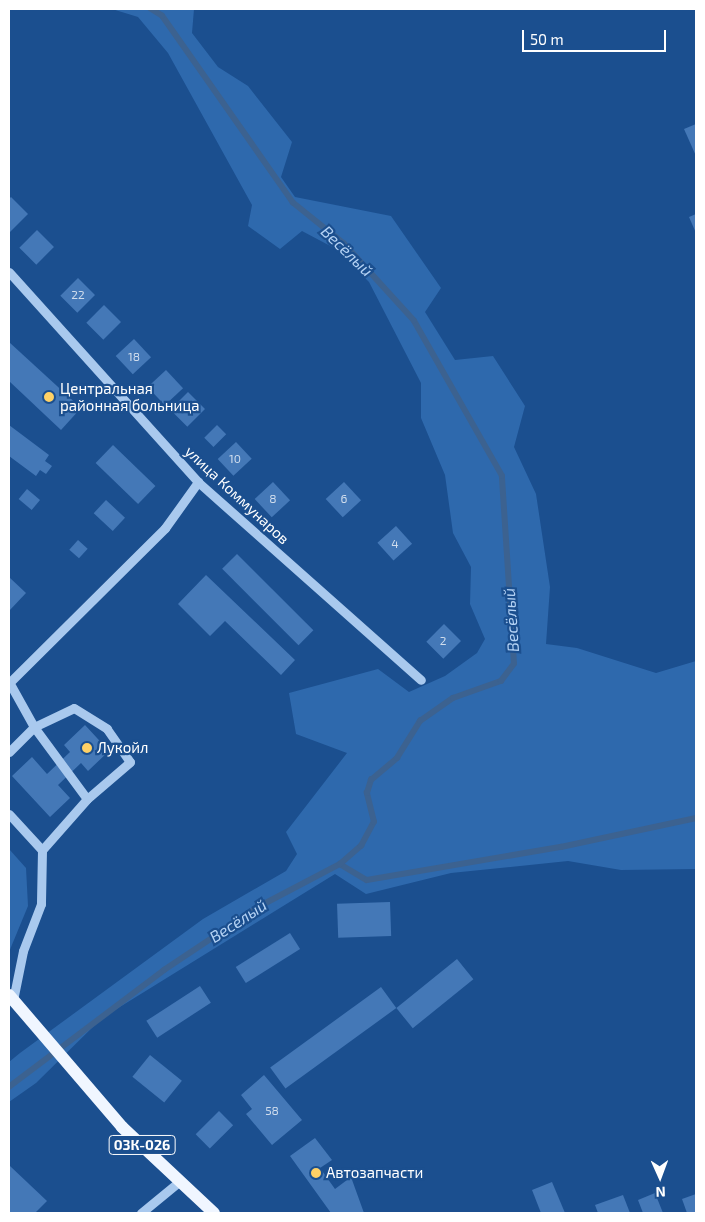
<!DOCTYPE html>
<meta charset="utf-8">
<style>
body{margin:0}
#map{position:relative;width:705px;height:1222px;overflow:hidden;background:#1b4f8f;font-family:"Exo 2",sans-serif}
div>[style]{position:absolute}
.green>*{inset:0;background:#2e69ad}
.stream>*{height:5.5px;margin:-2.75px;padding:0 2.75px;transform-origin:2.75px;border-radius:2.75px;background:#3c6290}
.building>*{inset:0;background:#4478b7;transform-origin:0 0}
.minor>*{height:9px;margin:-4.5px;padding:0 4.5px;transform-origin:4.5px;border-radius:4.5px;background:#a9c9ee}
.major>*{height:12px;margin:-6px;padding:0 6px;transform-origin:6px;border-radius:6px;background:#f0f6ff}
.dots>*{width:14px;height:14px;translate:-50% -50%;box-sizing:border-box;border:2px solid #1b4f8f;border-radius:50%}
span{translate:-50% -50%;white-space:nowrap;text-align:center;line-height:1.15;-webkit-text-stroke:4.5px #1b4f8f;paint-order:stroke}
.number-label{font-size:12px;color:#d0dded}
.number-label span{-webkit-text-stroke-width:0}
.shield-label span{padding:1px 4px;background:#1b4f8f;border:1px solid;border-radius:4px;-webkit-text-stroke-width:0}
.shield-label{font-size:14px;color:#fff;font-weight:700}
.poi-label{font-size:15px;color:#fff}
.left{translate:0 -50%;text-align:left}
.street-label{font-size:15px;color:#fff}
.water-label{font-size:16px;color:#b5d3f5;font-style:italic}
.frame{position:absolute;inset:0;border:10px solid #fff;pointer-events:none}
.north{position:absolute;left:635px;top:1152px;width:50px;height:50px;-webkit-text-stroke:4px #1b4f8f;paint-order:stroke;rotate:178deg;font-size:14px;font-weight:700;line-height:20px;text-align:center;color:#fff}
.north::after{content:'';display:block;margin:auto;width:18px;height:22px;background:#fff;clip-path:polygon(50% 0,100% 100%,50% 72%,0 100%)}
.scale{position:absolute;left:522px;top:30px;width:144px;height:22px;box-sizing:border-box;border:2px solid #fff;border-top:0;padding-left:6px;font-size:15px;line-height:18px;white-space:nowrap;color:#fff;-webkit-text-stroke:4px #1b4f8f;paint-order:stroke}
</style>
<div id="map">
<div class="green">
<i style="clip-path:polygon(112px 9px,194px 9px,192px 33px,218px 67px,248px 86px,292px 142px,281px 177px,295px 197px,391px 216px,441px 288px,425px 312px,455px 360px,493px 356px,525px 406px,514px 447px,536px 494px,550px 587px,546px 644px,577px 648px,656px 673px,696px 661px,696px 869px,621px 870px,568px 861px,451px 873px,366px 894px,335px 874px,102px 1018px,36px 1083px,9px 1102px,9px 1062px,20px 1053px,203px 919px,286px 871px,297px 854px,286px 832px,347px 753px,296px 734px,289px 693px,378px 669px,409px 692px,445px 676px,477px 653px,485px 639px,470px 604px,471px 567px,453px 533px,445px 475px,421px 418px,421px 383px,369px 282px,336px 249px,302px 231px,280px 249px,248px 226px,252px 205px,168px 53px,138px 17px)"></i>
<i style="clip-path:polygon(9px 849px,26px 868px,28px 906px,9px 952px)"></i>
</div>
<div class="stream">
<i style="left:340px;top:864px;width:31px;rotate:31deg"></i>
<i style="left:367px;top:880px;width:197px;rotate:-9.7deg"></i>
<i style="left:561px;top:847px;width:138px;rotate:-12.1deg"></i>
<i style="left:9px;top:1087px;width:194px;rotate:-37deg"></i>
<i style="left:164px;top:970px;width:115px;rotate:-33.7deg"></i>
<i style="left:260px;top:906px;width:90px;rotate:-27.7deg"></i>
<i style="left:340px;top:864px;width:28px;rotate:-41deg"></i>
<i style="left:361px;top:846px;width:27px;rotate:-62deg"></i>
<i style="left:374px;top:822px;width:30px;rotate:-104deg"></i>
<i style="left:367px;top:793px;width:14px;rotate:-73deg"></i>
<i style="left:371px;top:780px;width:34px;rotate:-40deg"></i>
<i style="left:397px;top:758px;width:44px;rotate:-58.1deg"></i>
<i style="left:420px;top:721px;width:40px;rotate:-34.9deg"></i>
<i style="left:453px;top:698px;width:51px;rotate:-19.5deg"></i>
<i style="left:501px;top:681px;width:21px;rotate:-53deg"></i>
<i style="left:514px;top:664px;width:188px;rotate:-93.7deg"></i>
<i style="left:502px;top:476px;width:178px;rotate:-119.6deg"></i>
<i style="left:414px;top:321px;width:104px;rotate:-132.3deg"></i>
<i style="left:344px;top:244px;width:65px;rotate:-141.2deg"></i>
<i style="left:293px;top:203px;width:228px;rotate:-125deg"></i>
<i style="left:162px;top:16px;width:13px;rotate:-148deg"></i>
</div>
<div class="building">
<i style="clip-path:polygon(696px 124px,696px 156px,684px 129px)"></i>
<i style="clip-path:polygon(11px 197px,28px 214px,10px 232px,9px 199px)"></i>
<i style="clip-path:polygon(696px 214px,696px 233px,689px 217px)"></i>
<i style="left:37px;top:230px;width:24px;height:25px;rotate:45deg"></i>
<i style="left:78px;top:278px;width:24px;height:25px;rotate:45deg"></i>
<i style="left:104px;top:305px;width:24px;height:25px;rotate:45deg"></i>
<i style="left:134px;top:339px;width:25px;height:25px;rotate:47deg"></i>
<i style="clip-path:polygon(9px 342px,81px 408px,61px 430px,9px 381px)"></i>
<i style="left:166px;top:370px;width:25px;height:25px;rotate:47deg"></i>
<i style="left:188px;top:392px;width:24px;height:25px;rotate:45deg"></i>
<i style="clip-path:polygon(9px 425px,49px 455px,45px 461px,52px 466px,46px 474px,40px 470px,36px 476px,9px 456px)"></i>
<i style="left:217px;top:425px;width:13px;height:18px;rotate:45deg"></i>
<i style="left:236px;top:442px;width:23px;height:25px;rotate:47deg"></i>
<i style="left:113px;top:445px;width:59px;height:25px;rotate:44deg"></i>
<i style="left:273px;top:482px;width:25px;height:25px;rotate:47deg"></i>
<i style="left:344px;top:482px;width:25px;height:25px;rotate:47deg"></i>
<i style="left:27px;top:489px;width:17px;height:13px;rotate:40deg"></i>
<i style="left:106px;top:500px;width:26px;height:18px;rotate:43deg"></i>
<i style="left:396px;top:526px;width:24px;height:25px;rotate:48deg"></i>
<i style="left:78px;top:540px;width:13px;height:13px;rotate:42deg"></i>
<i style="left:237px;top:554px;width:108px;height:21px;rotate:45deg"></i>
<i style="clip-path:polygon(206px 575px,295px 660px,281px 675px,225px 621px,210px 636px,178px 604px)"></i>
<i style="clip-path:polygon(9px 577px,26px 593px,9px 611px)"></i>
<i style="left:444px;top:624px;width:24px;height:25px;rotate:45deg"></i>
<i style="clip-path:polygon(85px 725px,109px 751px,88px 771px,81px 763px,58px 785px,70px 798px,50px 817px,12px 776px,32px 757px,47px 774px,70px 752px,64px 745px)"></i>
<i style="left:390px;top:902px;width:34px;height:53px;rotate:88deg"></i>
<i style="left:290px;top:933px;width:19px;height:64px;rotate:58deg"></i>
<i style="left:457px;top:959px;width:26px;height:78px;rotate:51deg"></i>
<i style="left:200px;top:986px;width:20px;height:64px;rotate:57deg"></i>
<i style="left:381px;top:987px;width:26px;height:137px;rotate:54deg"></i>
<i style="left:150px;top:1055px;width:41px;height:28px;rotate:39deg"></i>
<i style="clip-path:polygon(264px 1075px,302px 1120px,272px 1145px,246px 1114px,252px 1109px,241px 1095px)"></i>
<i style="left:219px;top:1111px;width:20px;height:33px;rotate:45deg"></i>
<i style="clip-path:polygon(315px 1138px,332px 1160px,320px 1168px,335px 1189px,351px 1177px,364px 1213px,331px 1213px,290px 1156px)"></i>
<i style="clip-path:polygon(10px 1166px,47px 1201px,35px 1213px,9px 1213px)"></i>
<i style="clip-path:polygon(552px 1182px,565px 1213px,541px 1213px,532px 1190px)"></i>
<i style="clip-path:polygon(655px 1193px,663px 1213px,643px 1213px,638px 1200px)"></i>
<i style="clip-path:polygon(696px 1194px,696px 1213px,687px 1213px,682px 1199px)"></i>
<i style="clip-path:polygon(623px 1195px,630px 1213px,598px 1213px,595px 1205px)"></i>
</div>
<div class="minor">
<i style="left:9px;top:272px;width:283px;rotate:48deg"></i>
<i style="left:198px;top:482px;width:298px;rotate:41.6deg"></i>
<i style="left:9px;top:682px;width:51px;rotate:60.9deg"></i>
<i style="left:34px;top:727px;width:89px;rotate:53.6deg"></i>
<i style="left:9px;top:683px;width:220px;rotate:-44.8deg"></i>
<i style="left:165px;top:528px;width:57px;rotate:-54.3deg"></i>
<i style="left:9px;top:752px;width:35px;rotate:-45deg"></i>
<i style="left:34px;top:727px;width:44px;rotate:-25.4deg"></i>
<i style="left:74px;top:708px;width:39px;rotate:32deg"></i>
<i style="left:107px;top:729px;width:40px;rotate:55.1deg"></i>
<i style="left:130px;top:762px;width:57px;rotate:139.3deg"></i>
<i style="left:87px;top:799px;width:68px;rotate:131.4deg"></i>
<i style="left:42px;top:850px;width:54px;rotate:91.1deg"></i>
<i style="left:41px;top:904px;width:50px;rotate:111deg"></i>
<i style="left:23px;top:951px;width:50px;rotate:101.5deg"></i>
<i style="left:9px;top:814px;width:49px;rotate:47.5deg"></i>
<i style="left:141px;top:1213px;width:50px;rotate:-39.4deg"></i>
</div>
<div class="major">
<i style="left:9px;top:995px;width:174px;rotate:49.4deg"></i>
<i style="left:122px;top:1127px;width:126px;rotate:43.1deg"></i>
</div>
<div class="dots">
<i style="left:49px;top:397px;background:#ffd166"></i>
<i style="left:87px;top:748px;background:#ffd166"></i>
<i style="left:316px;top:1173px;background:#ffd166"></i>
</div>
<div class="number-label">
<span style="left:78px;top:295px">22</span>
<span style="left:134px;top:357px">18</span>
<span style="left:235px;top:459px">10</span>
<span style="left:273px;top:499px">8</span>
<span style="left:344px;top:499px">6</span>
<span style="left:395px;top:544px">4</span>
<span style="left:443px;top:641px">2</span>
<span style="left:272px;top:1111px">58</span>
</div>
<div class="shield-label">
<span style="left:142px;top:1145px">03К-026</span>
</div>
<div class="poi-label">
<span class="left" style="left:60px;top:397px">Центральная<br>районная больница</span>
<span class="left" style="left:97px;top:748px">Лукойл</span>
<span class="left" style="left:326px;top:1173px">Автозапчасти</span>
</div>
<div class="street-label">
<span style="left:237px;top:495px;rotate:43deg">улица Коммунаров</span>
</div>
<div class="water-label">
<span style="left:347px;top:251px;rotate:44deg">Весёлый</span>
<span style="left:511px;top:620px;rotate:-94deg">Весёлый</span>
<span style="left:238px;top:921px;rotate:-33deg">Весёлый</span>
</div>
<div class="frame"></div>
<div class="north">N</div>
<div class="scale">50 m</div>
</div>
